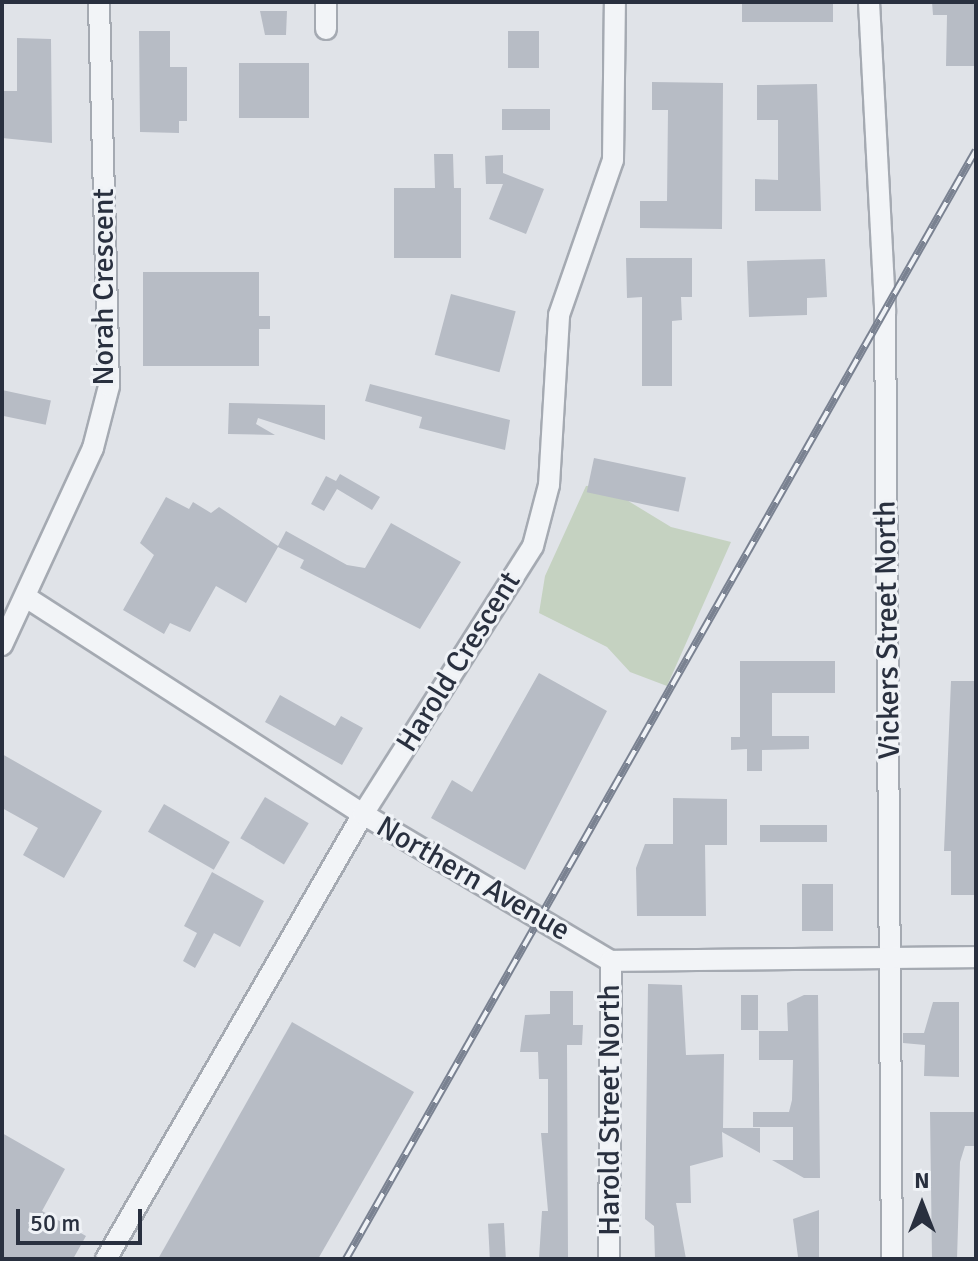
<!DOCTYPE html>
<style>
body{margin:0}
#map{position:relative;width:978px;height:1261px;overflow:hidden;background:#e0e3e8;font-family:Signika,sans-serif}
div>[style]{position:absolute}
.green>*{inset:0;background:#c5d2c1}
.building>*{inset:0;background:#b7bcc5;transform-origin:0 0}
.roads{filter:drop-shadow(2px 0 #a5aab2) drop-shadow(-2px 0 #a5aab2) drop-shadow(0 2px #a5aab2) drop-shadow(0 -2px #a5aab2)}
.minor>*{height:20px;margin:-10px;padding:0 10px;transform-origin:10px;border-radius:10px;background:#f2f4f7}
.rail>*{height:8px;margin-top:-4px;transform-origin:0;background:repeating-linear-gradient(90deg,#eff2f6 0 15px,#7a8291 0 30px);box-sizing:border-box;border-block:2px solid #7a8291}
span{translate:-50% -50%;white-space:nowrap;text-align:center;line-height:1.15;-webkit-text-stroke:6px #eff2f6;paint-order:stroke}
.street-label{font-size:30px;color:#29303f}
.frame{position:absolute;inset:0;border:4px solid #29303f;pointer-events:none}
.north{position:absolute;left:882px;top:1165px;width:80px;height:80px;-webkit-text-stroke:6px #eff2f6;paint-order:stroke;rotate:0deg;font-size:22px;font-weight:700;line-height:32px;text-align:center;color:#29303f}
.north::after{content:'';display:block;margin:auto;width:28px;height:36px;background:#29303f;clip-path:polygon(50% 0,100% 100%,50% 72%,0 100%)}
.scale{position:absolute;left:16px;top:1209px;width:126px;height:36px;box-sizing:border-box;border:4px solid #29303f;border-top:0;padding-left:10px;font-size:24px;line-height:28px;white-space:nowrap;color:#29303f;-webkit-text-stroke:6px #eff2f6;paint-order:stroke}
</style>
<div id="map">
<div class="green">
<i style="clip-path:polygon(602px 485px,671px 527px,731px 542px,667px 686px,630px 672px,607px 647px,539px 613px,545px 576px,586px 486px)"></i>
</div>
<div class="building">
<i style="left:742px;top:2px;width:91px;height:20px"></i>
<i style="clip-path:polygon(932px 2px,976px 2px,976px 66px,946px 66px,947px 15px,933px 15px)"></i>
<i style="clip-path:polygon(260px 11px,287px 11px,286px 35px,265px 35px)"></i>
<i style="clip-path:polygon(139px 31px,170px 31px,170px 67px,187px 67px,187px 121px,179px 121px,179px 133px,140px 132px)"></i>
<i style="left:508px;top:31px;width:31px;height:37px"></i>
<i style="clip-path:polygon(17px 38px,51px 39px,52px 143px,2px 138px,2px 91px,17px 91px)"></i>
<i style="left:239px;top:63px;width:70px;height:55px"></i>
<i style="clip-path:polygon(652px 82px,723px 83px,722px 229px,640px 228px,640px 201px,667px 201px,668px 110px,652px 110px)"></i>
<i style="clip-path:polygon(817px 84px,821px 211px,755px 211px,755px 179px,778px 180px,778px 120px,757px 120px,757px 85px)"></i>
<i style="left:502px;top:109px;width:48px;height:21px"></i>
<i style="clip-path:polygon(434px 154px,453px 154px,454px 188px,461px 188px,461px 258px,394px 258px,394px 188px,435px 188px)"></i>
<i style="clip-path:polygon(503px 155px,503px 173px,544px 189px,526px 234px,489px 219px,503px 184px,486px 184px,485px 156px)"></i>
<i style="clip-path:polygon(626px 258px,692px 258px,692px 297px,681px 297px,682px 320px,672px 321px,672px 386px,642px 386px,642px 297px,627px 298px)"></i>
<i style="clip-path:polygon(825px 259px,827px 297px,807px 298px,807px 315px,749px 317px,747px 261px)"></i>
<i style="clip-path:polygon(143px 272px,259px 272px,259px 316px,270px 316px,270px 329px,259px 329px,259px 366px,143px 366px)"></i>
<i style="left:451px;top:294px;width:67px;height:63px;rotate:15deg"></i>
<i style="clip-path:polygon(370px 384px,510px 420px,505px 450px,419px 428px,422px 417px,365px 401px)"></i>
<i style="left:2px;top:390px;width:50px;height:25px;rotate:12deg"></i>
<i style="clip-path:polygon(229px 403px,325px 405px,325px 440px,258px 418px,256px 424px,275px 435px,228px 434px)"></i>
<i style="left:594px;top:458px;width:94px;height:35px;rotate:12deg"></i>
<i style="clip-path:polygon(340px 474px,380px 497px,372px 510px,337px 489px,324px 511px,311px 504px,326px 476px,336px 481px)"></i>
<i style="clip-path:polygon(166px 497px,189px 509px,193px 502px,211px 513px,219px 507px,278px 546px,286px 531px,347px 565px,365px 568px,391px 523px,461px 562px,420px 629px,300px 568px,304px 560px,278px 547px,246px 603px,216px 586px,190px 632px,170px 623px,164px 634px,123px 610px,154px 555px,140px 543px)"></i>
<i style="clip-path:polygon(740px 661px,835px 661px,835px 693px,772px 693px,772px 736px,809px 736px,809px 749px,762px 750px,762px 771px,747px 771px,747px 749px,731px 750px,731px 737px,740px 737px)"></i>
<i style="clip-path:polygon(539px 673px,607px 711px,525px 870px,431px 818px,452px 780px,472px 792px)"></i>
<i style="clip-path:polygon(951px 681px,976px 681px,976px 895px,951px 895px,951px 851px,944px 851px)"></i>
<i style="clip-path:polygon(280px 695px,335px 726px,341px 716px,363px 728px,342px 765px,265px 722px)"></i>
<i style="clip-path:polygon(2px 754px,102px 811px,64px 878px,23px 855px,38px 828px,2px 808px)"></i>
<i style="left:265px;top:797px;width:51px;height:48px;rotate:31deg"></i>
<i style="clip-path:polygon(673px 798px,727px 799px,727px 845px,705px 845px,706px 916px,637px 916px,636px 868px,645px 844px,673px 844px)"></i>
<i style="left:164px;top:804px;width:76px;height:32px;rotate:30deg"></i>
<i style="left:827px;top:825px;width:17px;height:67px;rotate:90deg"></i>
<i style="clip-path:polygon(212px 872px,264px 901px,240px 947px,214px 933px,195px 968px,183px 961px,197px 933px,184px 926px)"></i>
<i style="left:802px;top:884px;width:31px;height:47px"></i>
<i style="clip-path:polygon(648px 984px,682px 985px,686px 1055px,724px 1054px,723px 1128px,760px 1128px,760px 1153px,722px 1132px,723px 1157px,690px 1166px,691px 1203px,676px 1203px,686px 1259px,655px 1259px,654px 1226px,645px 1219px)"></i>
<i style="clip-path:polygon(550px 991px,573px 991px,573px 1025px,583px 1025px,582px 1045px,567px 1045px,568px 1259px,539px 1259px,542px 1211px,548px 1211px,541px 1133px,548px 1133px,548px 1079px,539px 1079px,538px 1052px,520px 1052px,525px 1015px,550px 1014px)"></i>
<i style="left:741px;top:995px;width:17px;height:35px"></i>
<i style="clip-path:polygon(804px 995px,818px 995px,820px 1178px,804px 1178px,772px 1160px,793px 1160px,793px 1127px,753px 1127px,753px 1112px,789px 1112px,792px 1100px,793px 1060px,759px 1060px,759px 1031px,788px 1031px,787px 1003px)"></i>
<i style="clip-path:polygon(933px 1002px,959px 1002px,959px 1077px,924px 1076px,925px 1045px,903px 1043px,903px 1033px,924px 1033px)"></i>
<i style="clip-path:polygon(292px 1022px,414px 1092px,318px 1259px,158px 1259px)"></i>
<i style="clip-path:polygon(930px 1112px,976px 1112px,976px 1146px,965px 1146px,960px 1162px,957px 1259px,932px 1259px)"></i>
<i style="clip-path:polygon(2px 1133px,65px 1169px,42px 1211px,86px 1236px,73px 1259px,2px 1259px)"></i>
<i style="clip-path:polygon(819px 1210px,819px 1257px,798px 1257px,793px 1219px)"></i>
<i style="left:504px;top:1223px;width:36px;height:16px;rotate:87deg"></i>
</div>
<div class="roads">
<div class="minor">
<i style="left:869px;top:2px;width:309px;rotate:87deg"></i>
<i style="left:885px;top:311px;width:948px;rotate:89.58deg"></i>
<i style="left:326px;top:29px;width:27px;rotate:-90deg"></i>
<i style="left:29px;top:599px;width:397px;rotate:32.8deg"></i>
<i style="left:363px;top:814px;width:288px;rotate:30.7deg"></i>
<i style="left:611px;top:961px;width:365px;rotate:-0.6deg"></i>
<i style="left:2px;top:645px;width:217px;rotate:-65.2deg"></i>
<i style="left:93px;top:448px;width:64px;rotate:-75.5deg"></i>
<i style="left:109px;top:386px;width:384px;rotate:-91.5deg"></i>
<i style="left:106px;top:1259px;width:514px;rotate:-59.99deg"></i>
<i style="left:363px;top:814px;width:317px;rotate:-57.6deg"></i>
<i style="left:533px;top:546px;width:63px;rotate:-75.3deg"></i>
<i style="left:549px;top:485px;width:170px;rotate:-86.6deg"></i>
<i style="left:559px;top:315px;width:164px;rotate:-70.8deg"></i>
<i style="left:613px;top:160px;width:158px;rotate:-89.3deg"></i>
<i style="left:609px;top:1259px;width:298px;rotate:-89.6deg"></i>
</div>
</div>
<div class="rail">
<i style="left:346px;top:1259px;width:1275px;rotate:-60.4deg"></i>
</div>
<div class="street-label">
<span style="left:104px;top:287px;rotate:-90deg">Norah Crescent</span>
<span style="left:888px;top:630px;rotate:-91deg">Vickers Street North</span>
<span style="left:459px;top:662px;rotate:-58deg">Harold Crescent</span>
<span style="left:473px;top:879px;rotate:30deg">Northern Avenue</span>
<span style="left:610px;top:1110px;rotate:-90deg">Harold Street North</span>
</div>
<div class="frame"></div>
<div class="north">N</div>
<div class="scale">50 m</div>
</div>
